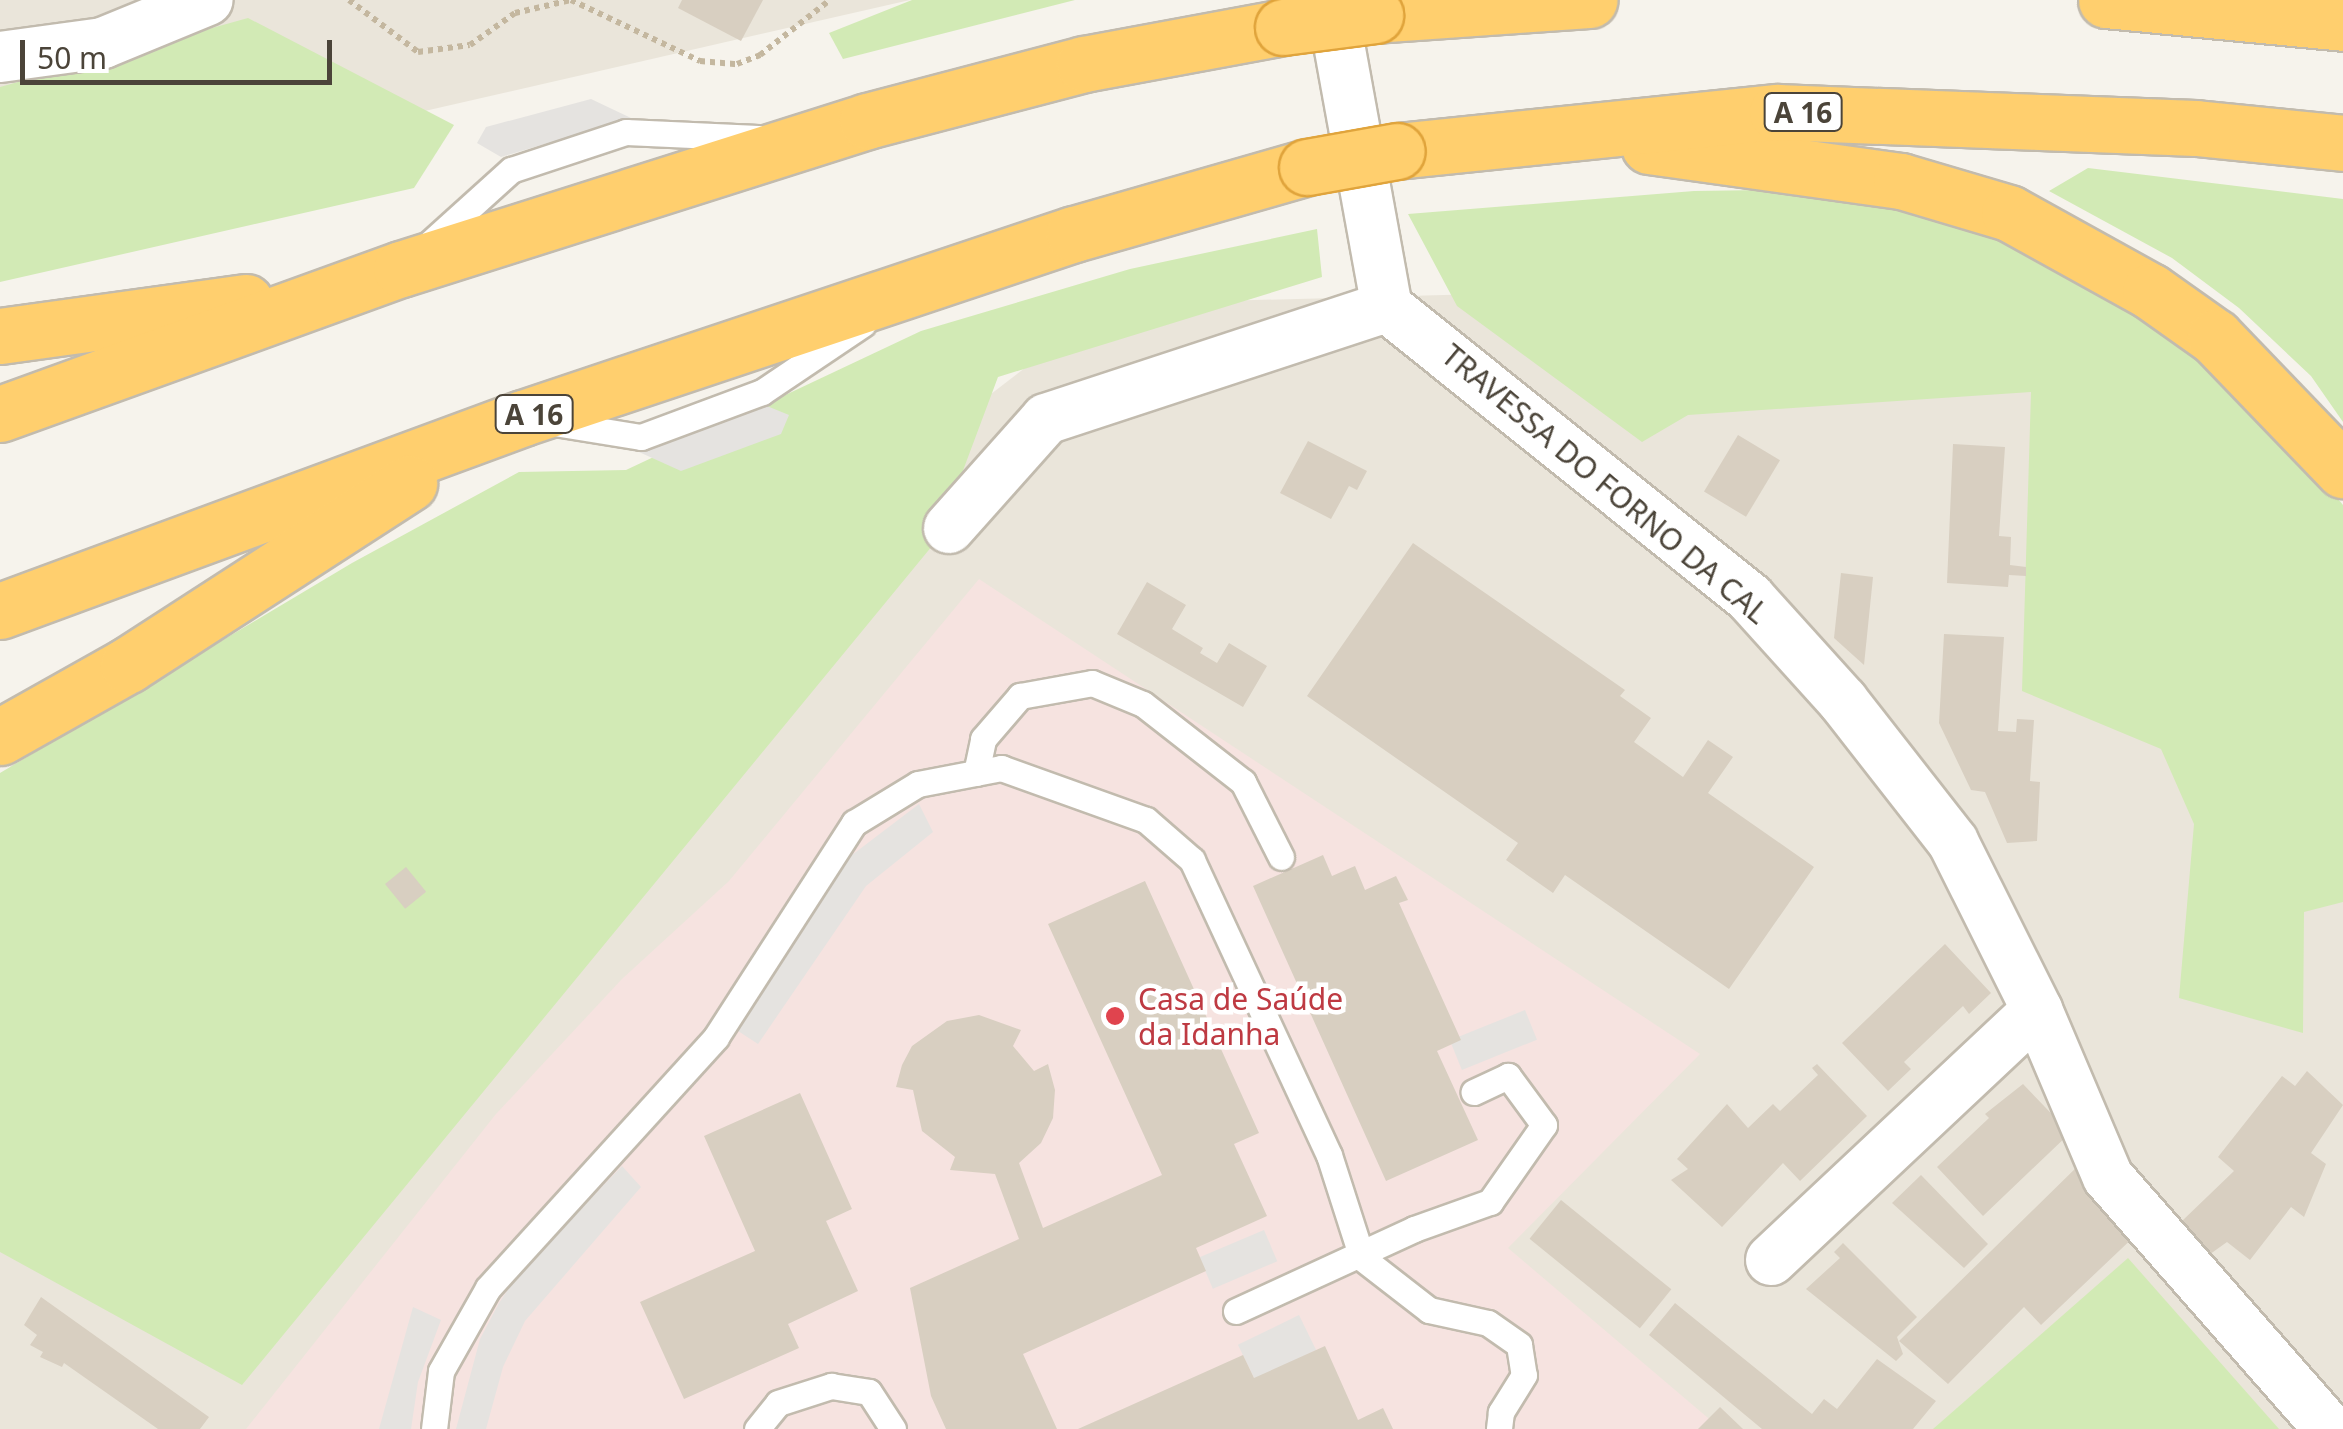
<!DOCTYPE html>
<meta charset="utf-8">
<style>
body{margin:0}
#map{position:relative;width:2343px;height:1429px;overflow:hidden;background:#f6f3ec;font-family:"Noto Sans",sans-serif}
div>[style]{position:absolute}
.residential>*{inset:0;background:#eae5da}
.medical>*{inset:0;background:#f6e3e0}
.green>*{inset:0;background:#d2eab5}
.parking>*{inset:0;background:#e5e3e0;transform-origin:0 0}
.building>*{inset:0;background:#d8cfc1;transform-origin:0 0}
.path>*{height:6px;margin-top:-3px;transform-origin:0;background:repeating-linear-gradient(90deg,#c4b79f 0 5px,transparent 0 10px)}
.roads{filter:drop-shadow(2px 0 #c2bbae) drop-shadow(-2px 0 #c2bbae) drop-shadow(0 2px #c2bbae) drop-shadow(0 -2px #c2bbae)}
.service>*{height:25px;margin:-12.5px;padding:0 12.5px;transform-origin:12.5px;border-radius:12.5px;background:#fff}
.minor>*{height:50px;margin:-25px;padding:0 25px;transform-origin:25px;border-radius:25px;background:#fff}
.motorway>*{height:55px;margin:-27.5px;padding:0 27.5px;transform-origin:27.5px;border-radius:27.5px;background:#ffcf6e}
.bridges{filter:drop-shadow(2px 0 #e0a43c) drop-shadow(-2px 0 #e0a43c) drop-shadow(0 2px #e0a43c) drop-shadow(0 -2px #e0a43c)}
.motorway-bridge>*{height:55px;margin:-27.5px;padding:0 27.5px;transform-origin:27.5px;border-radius:27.5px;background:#ffcf6e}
.dots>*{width:28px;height:28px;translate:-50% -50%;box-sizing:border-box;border:5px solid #fff;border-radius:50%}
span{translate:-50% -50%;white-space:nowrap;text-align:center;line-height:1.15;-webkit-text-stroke:9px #fff;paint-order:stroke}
.shield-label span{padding:2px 8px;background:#fff;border:2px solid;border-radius:8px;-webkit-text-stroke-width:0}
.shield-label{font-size:28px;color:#4b4439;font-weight:700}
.street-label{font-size:30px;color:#4b4439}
.health-label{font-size:30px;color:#be3a42}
.left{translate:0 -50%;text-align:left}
.scale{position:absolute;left:20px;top:40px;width:312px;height:45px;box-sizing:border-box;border:5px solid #4b4439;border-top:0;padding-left:12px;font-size:30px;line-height:35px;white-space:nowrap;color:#4b4439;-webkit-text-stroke:8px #fff;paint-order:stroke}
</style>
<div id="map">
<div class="residential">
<i style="clip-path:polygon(0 0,910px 0,0 208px)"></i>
<i style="clip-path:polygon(1777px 286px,2034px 347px,2343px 740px,2343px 1429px,0 1429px,0 1156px,1108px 304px)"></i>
</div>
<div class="medical">
<i style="clip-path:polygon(979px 579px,1700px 1054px,1508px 1248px,1721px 1429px,246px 1429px,496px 1114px,622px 979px,729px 881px)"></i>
</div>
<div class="green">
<i style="clip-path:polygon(912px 0,1075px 0,843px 59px,829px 33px)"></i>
<i style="clip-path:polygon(248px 18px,454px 125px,414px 188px,0 282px,0 87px)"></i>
<i style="clip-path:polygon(2088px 168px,2343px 199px,2343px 422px,2311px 376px,2239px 308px,2172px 258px,2049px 191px)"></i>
<i style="clip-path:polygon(1841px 189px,2009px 235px,2161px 317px,2253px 397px,2343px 505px,2343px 902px,2304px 912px,2303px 1033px,2179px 998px,2194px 824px,2161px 749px,2022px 691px,2031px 392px,1688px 415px,1642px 442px,1457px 306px,1408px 214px,1694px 191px)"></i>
<i style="clip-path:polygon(1317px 229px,1322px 277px,998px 377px,937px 540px,242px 1385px,0 1252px,0 773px,352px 563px,519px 472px,626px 470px,921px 331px,1130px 269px)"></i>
<i style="clip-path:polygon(2128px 1258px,2279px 1429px,1933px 1429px)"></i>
</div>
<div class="parking">
<i style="clip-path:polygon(591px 99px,631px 118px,501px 157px,477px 143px,486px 127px)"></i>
<i style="clip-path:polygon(762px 404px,789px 415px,781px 434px,681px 471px,639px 452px)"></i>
<i style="clip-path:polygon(919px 804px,933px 832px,866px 886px,758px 1044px,732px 1027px,852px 855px)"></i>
<i style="left:1525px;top:1010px;width:32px;height:81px;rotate:68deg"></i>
<i style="clip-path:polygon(622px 1166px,641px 1187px,525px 1321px,503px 1367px,486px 1429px,456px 1429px,480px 1339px,499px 1303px,519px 1273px)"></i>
<i style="left:1264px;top:1230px;width:34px;height:70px;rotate:67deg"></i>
<i style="clip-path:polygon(413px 1307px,441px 1320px,418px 1382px,411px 1429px,379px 1429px)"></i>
<i style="left:1299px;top:1315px;width:39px;height:68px;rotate:64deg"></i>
</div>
<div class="building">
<i style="clip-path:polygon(682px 0,763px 0,741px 41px,678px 8px)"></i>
<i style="left:1738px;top:435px;width:49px;height:66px;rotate:31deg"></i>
<i style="clip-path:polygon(1308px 441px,1367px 471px,1357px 490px,1349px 486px,1331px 519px,1280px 493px)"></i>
<i style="clip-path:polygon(1953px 444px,2005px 447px,1999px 536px,2011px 537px,2010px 565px,2026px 567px,2026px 576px,2009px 575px,2008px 587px,1947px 583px)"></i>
<i style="clip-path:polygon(1413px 543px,1625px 690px,1620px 696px,1651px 718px,1634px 742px,1683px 777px,1708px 740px,1733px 757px,1708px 793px,1814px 867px,1729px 989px,1565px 875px,1553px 893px,1506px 860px,1518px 843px,1307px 696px)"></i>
<i style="clip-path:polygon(1841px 573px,1873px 577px,1864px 665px,1834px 638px)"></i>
<i style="clip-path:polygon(1147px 582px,1186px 605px,1172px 629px,1203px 648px,1200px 653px,1217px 663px,1229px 643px,1267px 666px,1243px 707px,1117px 634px)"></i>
<i style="clip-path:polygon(1944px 634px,2004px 637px,1998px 731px,2016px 732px,2017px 719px,2034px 720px,2030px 781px,2040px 782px,2037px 841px,2007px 843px,1985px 792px,1971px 790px,1939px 723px)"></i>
<i style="clip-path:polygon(1323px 855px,1332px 876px,1355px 866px,1365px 890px,1396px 876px,1408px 900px,1399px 903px,1461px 1040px,1437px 1051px,1478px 1140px,1386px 1181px,1253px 886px)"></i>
<i style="left:406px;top:867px;width:32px;height:27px;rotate:51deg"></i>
<i style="clip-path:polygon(1145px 881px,1259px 1133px,1234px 1144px,1267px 1216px,1196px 1248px,1206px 1271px,1023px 1354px,1057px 1429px,946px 1429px,931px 1396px,910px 1288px,1019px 1239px,995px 1174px,950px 1170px,955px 1157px,922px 1131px,913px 1090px,896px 1087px,902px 1065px,912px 1046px,947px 1021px,979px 1015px,1021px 1030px,1013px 1046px,1034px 1071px,1048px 1064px,1055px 1090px,1053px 1118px,1041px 1143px,1019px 1163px,1043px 1228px,1162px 1175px,1048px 924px)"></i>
<i style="clip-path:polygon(1945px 944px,1991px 993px,1969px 1014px,1963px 1006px,1904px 1062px,1911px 1069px,1888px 1091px,1842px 1043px)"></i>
<i style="clip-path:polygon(1817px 1064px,1867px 1116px,1800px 1181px,1783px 1163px,1722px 1227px,1671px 1180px,1688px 1169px,1677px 1159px,1727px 1104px,1748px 1128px,1773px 1104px,1780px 1111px,1818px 1075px,1812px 1068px)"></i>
<i style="clip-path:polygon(2307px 1071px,2343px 1105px,2311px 1153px,2326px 1164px,2304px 1217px,2291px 1207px,2250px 1260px,2227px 1242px,2206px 1257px,2182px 1221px,2234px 1171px,2218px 1157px,2282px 1076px,2295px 1086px)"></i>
<i style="clip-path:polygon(2023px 1084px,2070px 1133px,1983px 1216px,1937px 1167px,1989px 1118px,1985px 1114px)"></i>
<i style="clip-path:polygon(800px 1093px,852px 1209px,826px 1221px,858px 1291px,788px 1324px,799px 1348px,684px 1399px,640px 1302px,755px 1251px,704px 1136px)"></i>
<i style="clip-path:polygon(2083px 1161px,2139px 1232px,2041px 1325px,2024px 1307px,1948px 1384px,1899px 1341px)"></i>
<i style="clip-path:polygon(1921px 1175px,1988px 1244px,1964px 1268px,1892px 1203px)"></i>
<i style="left:1561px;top:1200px;width:142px;height:50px;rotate:39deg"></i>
<i style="clip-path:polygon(1843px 1243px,1917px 1317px,1897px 1337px,1903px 1354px,1896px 1361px,1806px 1289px,1840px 1258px,1834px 1252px)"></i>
<i style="clip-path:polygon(41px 1297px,209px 1417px,200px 1429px,158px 1429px,64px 1363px,62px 1367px,40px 1357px,43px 1352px,30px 1345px,37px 1335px,24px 1325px)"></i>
<i style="clip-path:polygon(1675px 1303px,1812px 1414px,1824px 1399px,1837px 1409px,1877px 1359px,1936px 1401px,1913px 1429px,1762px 1429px,1649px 1335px)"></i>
<i style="clip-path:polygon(1325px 1346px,1358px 1420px,1383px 1408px,1393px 1429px,1078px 1429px,1243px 1355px,1254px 1378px)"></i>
<i style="clip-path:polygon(1720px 1407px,1743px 1429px,1698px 1429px)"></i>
</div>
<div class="path">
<i style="left:349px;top:0;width:86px;rotate:37deg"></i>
<i style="left:418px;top:52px;width:52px;rotate:-7.7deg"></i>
<i style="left:470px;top:45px;width:55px;rotate:-35.4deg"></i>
<i style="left:515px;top:13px;width:57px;rotate:-13.1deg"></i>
<i style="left:571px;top:0;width:143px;rotate:25.3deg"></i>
<i style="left:700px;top:61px;width:37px;rotate:5deg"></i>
<i style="left:737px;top:64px;width:25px;rotate:-21deg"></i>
<i style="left:760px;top:55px;width:89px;rotate:-38.2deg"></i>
</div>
<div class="roads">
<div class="service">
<i style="left:428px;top:245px;width:112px;rotate:-42.1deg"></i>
<i style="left:511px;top:170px;width:121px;rotate:-18.3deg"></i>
<i style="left:626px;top:132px;width:132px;rotate:2.6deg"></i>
<i style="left:548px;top:422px;width:94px;rotate:9.2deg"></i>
<i style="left:641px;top:437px;width:129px;rotate:-20.4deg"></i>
<i style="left:762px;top:392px;width:122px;rotate:-34deg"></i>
<i style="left:976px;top:773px;width:35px;rotate:-78deg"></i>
<i style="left:983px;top:739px;width:57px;rotate:-49.3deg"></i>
<i style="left:1020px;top:696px;width:73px;rotate:-10.2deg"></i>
<i style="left:1092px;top:683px;width:55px;rotate:22.4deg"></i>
<i style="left:1143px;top:704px;width:127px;rotate:38deg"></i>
<i style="left:1243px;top:782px;width:84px;rotate:63.1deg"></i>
<i style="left:1236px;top:1311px;width:196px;rotate:-24.7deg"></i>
<i style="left:1414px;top:1229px;width:81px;rotate:-19.6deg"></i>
<i style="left:1490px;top:1202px;width:94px;rotate:-55deg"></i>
<i style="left:1544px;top:1125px;width:61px;rotate:-126.3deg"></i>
<i style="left:1508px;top:1076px;width:38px;rotate:155deg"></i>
<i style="left:434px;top:1429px;width:58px;rotate:-83.1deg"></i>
<i style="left:441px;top:1371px;width:95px;rotate:-60.5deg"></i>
<i style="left:488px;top:1288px;width:339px;rotate:-47.7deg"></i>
<i style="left:716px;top:1037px;width:255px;rotate:-57.2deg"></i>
<i style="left:854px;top:823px;width:75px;rotate:-31.4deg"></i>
<i style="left:918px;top:784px;width:85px;rotate:-10.9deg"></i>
<i style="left:1001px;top:768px;width:154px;rotate:19.7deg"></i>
<i style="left:1146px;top:820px;width:61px;rotate:41deg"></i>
<i style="left:1192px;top:860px;width:325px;rotate:65.1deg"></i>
<i style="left:1329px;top:1155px;width:108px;rotate:72.2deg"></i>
<i style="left:1362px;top:1258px;width:85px;rotate:37.8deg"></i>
<i style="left:1429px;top:1310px;width:60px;rotate:12.4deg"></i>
<i style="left:1488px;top:1323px;width:38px;rotate:35deg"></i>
<i style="left:1519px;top:1345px;width:30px;rotate:81deg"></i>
<i style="left:1524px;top:1375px;width:44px;rotate:121.9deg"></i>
<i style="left:1501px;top:1412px;width:17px;rotate:97deg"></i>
<i style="left:757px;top:1429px;width:33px;rotate:-51deg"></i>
<i style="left:778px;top:1403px;width:56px;rotate:-17.8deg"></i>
<i style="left:831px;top:1386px;width:38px;rotate:9deg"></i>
<i style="left:869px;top:1392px;width:44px;rotate:57deg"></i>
</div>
<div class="minor">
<i style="left:1331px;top:0;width:312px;rotate:79.7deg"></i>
<i style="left:0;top:57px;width:104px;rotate:-7.7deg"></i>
<i style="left:103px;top:43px;width:113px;rotate:-22.3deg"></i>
<i style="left:949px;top:528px;width:146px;rotate:-48.3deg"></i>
<i style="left:1046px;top:419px;width:359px;rotate:-18.2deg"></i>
<i style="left:1387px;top:307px;width:465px;rotate:38.7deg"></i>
<i style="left:1750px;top:598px;width:139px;rotate:47.9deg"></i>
<i style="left:1843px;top:701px;width:179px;rotate:52deg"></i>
<i style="left:1953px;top:842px;width:188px;rotate:63.4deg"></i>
<i style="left:2037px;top:1010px;width:181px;rotate:67deg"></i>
<i style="left:2108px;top:1177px;width:335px;rotate:48.7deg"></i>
<i style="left:1771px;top:1260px;width:365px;rotate:-43.2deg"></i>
</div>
<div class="motorway">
<i style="left:2106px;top:0;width:238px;rotate:5.5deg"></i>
<i style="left:1375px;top:15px;width:215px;rotate:-4deg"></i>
<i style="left:1649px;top:146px;width:254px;rotate:7.9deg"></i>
<i style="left:1901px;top:181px;width:113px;rotate:16.5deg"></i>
<i style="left:2009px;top:213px;width:161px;rotate:29deg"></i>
<i style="left:2150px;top:291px;width:80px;rotate:35.3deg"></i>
<i style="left:2215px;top:337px;width:185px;rotate:46.1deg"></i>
<i style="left:1397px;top:151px;width:382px;rotate:-5.9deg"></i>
<i style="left:1777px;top:112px;width:419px;rotate:2.2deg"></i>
<i style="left:2196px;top:128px;width:148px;rotate:5.8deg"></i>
<i style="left:0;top:336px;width:248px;rotate:-7.9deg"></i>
<i style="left:0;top:414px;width:426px;rotate:-19.9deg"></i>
<i style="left:401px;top:269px;width:489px;rotate:-17.6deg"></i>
<i style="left:867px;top:121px;width:224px;rotate:-14.7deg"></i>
<i style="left:1084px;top:64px;width:202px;rotate:-10.5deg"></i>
<i style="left:0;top:611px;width:557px;rotate:-20.26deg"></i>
<i style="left:523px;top:418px;width:581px;rotate:-18.47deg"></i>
<i style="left:1074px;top:234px;width:242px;rotate:-16deg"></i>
<i style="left:0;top:737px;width:147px;rotate:-29.4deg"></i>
<i style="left:128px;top:665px;width:335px;rotate:-32.9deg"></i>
</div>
</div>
<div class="bridges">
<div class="motorway-bridge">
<i style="left:1283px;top:27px;width:93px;rotate:-7.4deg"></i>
<i style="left:1307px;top:167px;width:91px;rotate:-10.1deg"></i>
</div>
</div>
<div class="dots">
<i style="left:1115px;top:1016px;background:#e0444e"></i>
</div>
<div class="shield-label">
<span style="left:1803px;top:112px">A 16</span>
<span style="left:534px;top:414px">A 16</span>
</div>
<div class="street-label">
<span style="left:1605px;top:484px;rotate:40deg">TRAVESSA DO FORNO DA CAL</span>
</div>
<div class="health-label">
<span class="left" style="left:1138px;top:1016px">Casa de Saúde<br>da Idanha</span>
</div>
<div class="scale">50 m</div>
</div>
